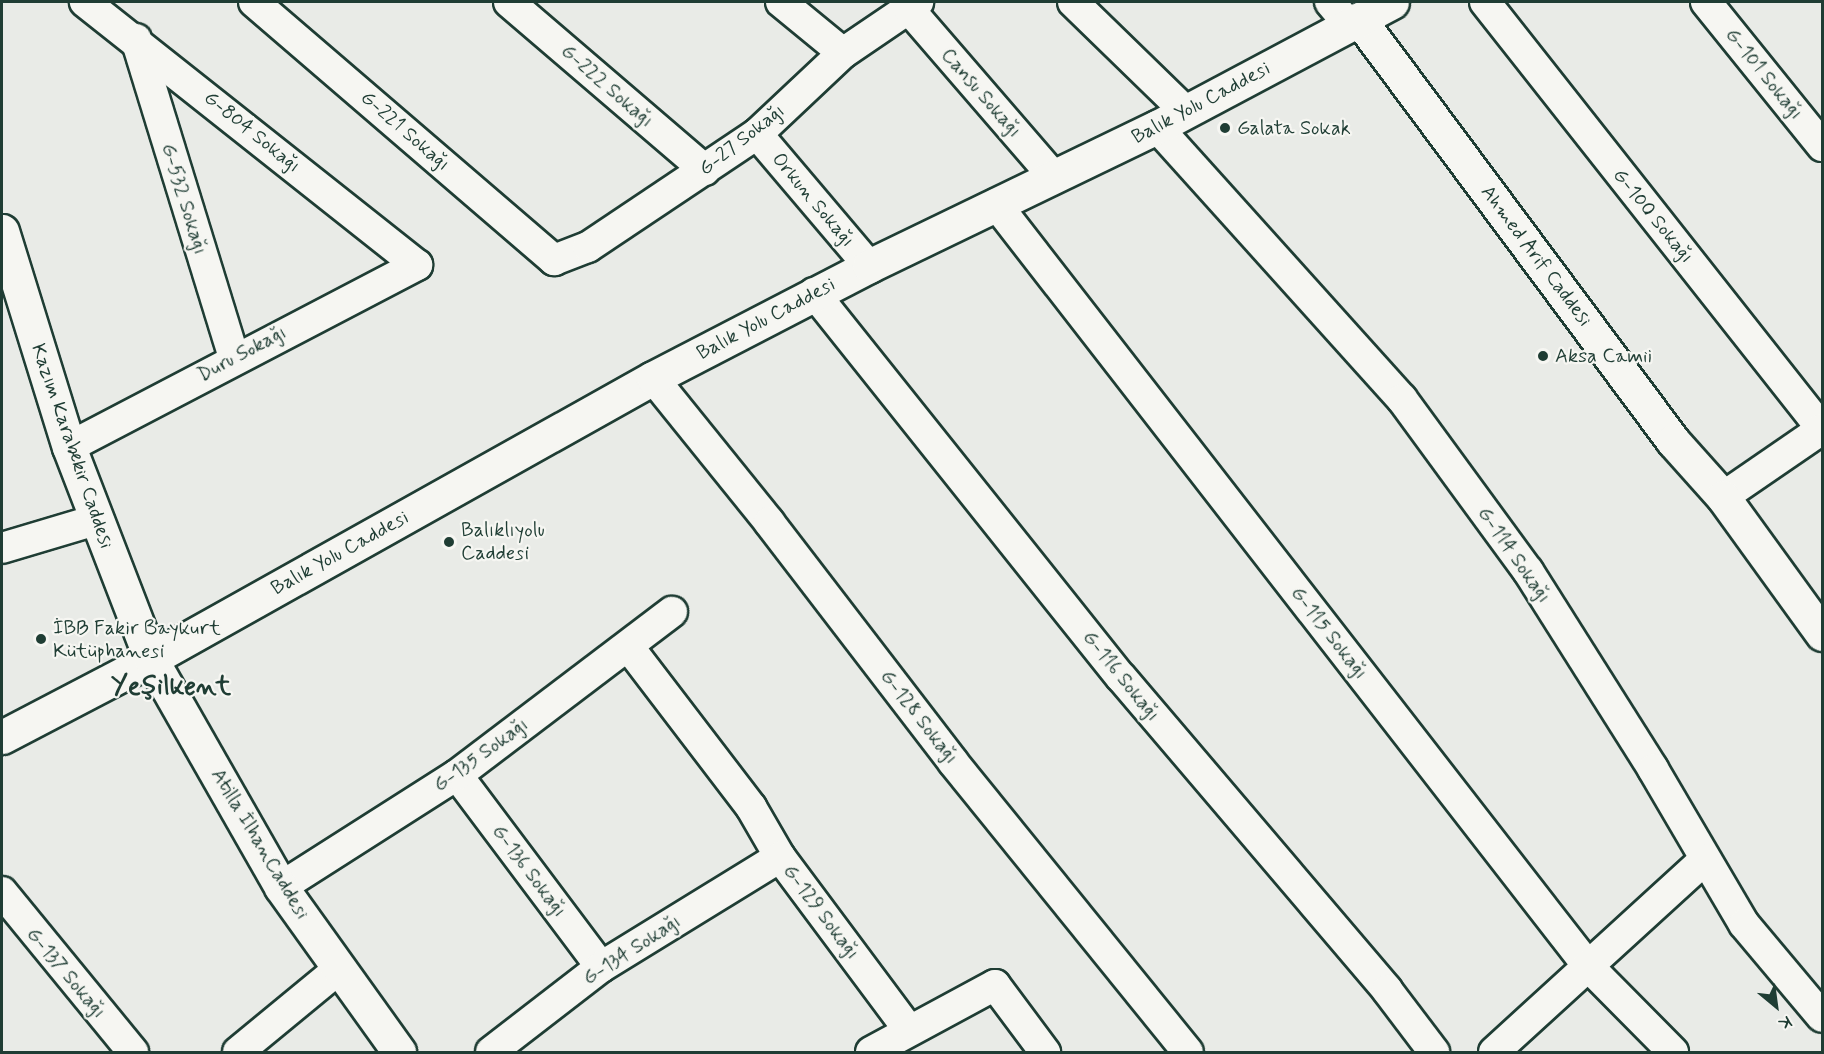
<!DOCTYPE html>
<meta charset="utf-8">
<style>
body{margin:0}
#map{position:relative;width:1824px;height:1054px;overflow:hidden;background:#e9ebe7;font-family:Mynerve,sans-serif}
div>[style]{position:absolute}
.roads{filter:drop-shadow(2px 0 #1f3d34) drop-shadow(-2px 0 #1f3d34) drop-shadow(0 2px #1f3d34) drop-shadow(0 -2px #1f3d34)}
.street>*{height:30px;margin:-15px;padding:0 15px;transform-origin:15px;border-radius:15px;background:#f6f6f2}
.secondary>*{height:33px;margin:-16.5px;padding:0 16.5px;transform-origin:16.5px;border-radius:16.5px;background:#f6f6f2}
.primary>*{height:33px;margin:-16.5px;padding:0 16.5px;transform-origin:16.5px;border-radius:16.5px;background:#f6f6f2}
.dots>*{width:16px;height:16px;translate:-50% -50%;box-sizing:border-box;border:3px solid #f6f6f2;border-radius:50%}
span{translate:-50% -50%;white-space:nowrap;text-align:center;line-height:1.15;-webkit-text-stroke:4.5px #f6f6f2;paint-order:stroke}
.street-label{font-size:20px;color:#1f3d34}
.poi-label{font-size:20px;color:#1f3d34}
.left{translate:0 -50%;text-align:left}
.district-label{font-size:26px;color:#1f3d34;font-weight:700}
.frame{position:absolute;inset:0;border:3px solid #1f3d34;pointer-events:none}
.north{position:absolute;left:1746px;top:976px;width:60px;height:60px;-webkit-text-stroke:4px #f6f6f2;paint-order:stroke;rotate:151deg;font-size:16px;font-weight:700;line-height:24px;text-align:center;color:#1f3d34}
.north::after{content:'';display:block;margin:auto;width:21px;height:27px;background:#1f3d34;clip-path:polygon(50% 0,100% 100%,50% 72%,0 100%)}
</style>
<div id="map">
<div class="roads">
<div class="street">
<i style="left:254px;top:2px;width:396px;rotate:40.7deg"></i>
<i style="left:554px;top:260px;width:36px;rotate:-21deg"></i>
<i style="left:588px;top:247px;width:203px;rotate:-33.8deg"></i>
<i style="left:757px;top:134px;width:118px;rotate:-43.3deg"></i>
<i style="left:843px;top:53px;width:91px;rotate:-34.2deg"></i>
<i style="left:509px;top:2px;width:258px;rotate:40.6deg"></i>
<i style="left:781px;top:2px;width:80px;rotate:39.4deg"></i>
<i style="left:1073px;top:2px;width:156px;rotate:44.2deg"></i>
<i style="left:1330px;top:2px;width:30px;rotate:50deg"></i>
<i style="left:1485px;top:2px;width:544px;rotate:51.72deg"></i>
<i style="left:1706px;top:2px;width:185px;rotate:51.1deg"></i>
<i style="left:908px;top:8px;width:223px;rotate:49.2deg"></i>
<i style="left:136px;top:39px;width:334px;rotate:72.9deg"></i>
<i style="left:1157px;top:127px;width:366px;rotate:48deg"></i>
<i style="left:1402px;top:399px;width:213px;rotate:53.8deg"></i>
<i style="left:1528px;top:571px;width:234px;rotate:57.7deg"></i>
<i style="left:1653px;top:769px;width:180px;rotate:59.6deg"></i>
<i style="left:1744px;top:924px;width:121px;rotate:50deg"></i>
<i style="left:757px;top:134px;width:173px;rotate:49.7deg"></i>
<i style="left:996px;top:204px;width:965px;rotate:52.16deg"></i>
<i style="left:1588px;top:966px;width:121px;rotate:45.3deg"></i>
<i style="left:814px;top:293px;width:492px;rotate:51.4deg"></i>
<i style="left:1121px;top:677px;width:411px;rotate:49.6deg"></i>
<i style="left:1387px;top:990px;width:78px;rotate:52.8deg"></i>
<i style="left:653px;top:378px;width:185px;rotate:51.1deg"></i>
<i style="left:769px;top:522px;width:302px;rotate:52.5deg"></i>
<i style="left:953px;top:762px;width:373px;rotate:51deg"></i>
<i style="left:69px;top:447px;width:393px;rotate:-27.6deg"></i>
<i style="left:417px;top:265px;width:424px;rotate:-141.6deg"></i>
<i style="left:1723px;top:497px;width:120px;rotate:-34.5deg"></i>
<i style="left:2px;top:548px;width:98px;rotate:-16.6deg"></i>
<i style="left:628px;top:646px;width:203px;rotate:52.6deg"></i>
<i style="left:751px;top:807px;width:58px;rotate:59.9deg"></i>
<i style="left:780px;top:857px;width:216px;rotate:53.3deg"></i>
<i style="left:457px;top:775px;width:240px;rotate:53.1deg"></i>
<i style="left:281px;top:887px;width:209px;rotate:-32.5deg"></i>
<i style="left:457px;top:775px;width:270px;rotate:-37.2deg"></i>
<i style="left:2px;top:892px;width:207px;rotate:50.7deg"></i>
<i style="left:238px;top:1052px;width:132px;rotate:-39.5deg"></i>
<i style="left:491px;top:1052px;width:139px;rotate:-37.7deg"></i>
<i style="left:601px;top:967px;width:210px;rotate:-31.6deg"></i>
<i style="left:871px;top:1052px;width:141px;rotate:-28.4deg"></i>
<i style="left:995px;top:985px;width:84px;rotate:53.3deg"></i>
<i style="left:1494px;top:1052px;width:286px;rotate:-42.4deg"></i>
</div>
<div class="secondary">
<i style="left:1359px;top:19px;width:526px;rotate:53.35deg"></i>
<i style="left:1673px;top:441px;width:75px;rotate:48.2deg"></i>
<i style="left:1723px;top:497px;width:169px;rotate:54.1deg"></i>
<i style="left:151px;top:659px;width:262px;rotate:60.3deg"></i>
<i style="left:281px;top:887px;width:203px;rotate:54.4deg"></i>
<i style="left:2px;top:737px;width:168px;rotate:-27.6deg"></i>
<i style="left:151px;top:659px;width:575px;rotate:-29.24deg"></i>
<i style="left:653px;top:378px;width:243px;rotate:-27.4deg"></i>
<i style="left:869px;top:266px;width:320px;rotate:-25.8deg"></i>
<i style="left:1157px;top:127px;width:266px;rotate:-28deg"></i>
</div>
<div class="primary">
<i style="left:2px;top:231px;width:226px;rotate:72.8deg"></i>
<i style="left:69px;top:447px;width:227px;rotate:68.9deg"></i>
</div>
</div>
<div class="dots">
<i style="left:1225px;top:128px;background:#1f3d34"></i>
<i style="left:1543px;top:356px;background:#1f3d34"></i>
<i style="left:449px;top:542px;background:#1f3d34"></i>
<i style="left:41px;top:639px;background:#1f3d34"></i>
</div>
<div class="street-label">
<span style="left:1764px;top:74px;rotate:51deg">G-101 Sokağı</span>
<span style="left:607px;top:86px;rotate:41deg">G-222 Sokağı</span>
<span style="left:981px;top:93px;rotate:49deg">Cansu Sokağı</span>
<span style="left:1201px;top:103px;rotate:-28deg">Balık Yolu Caddesi</span>
<span style="left:405px;top:131px;rotate:41deg">G-221 Sokağı</span>
<span style="left:252px;top:132px;rotate:39deg">G-804 Sokağı</span>
<span style="left:742px;top:140px;rotate:-38deg">G-27 Sokağı</span>
<span style="left:184px;top:199px;rotate:73deg">G-532 Sokağı</span>
<span style="left:813px;top:200px;rotate:50deg">Orkun Sokağı</span>
<span style="left:1653px;top:216px;rotate:51deg">G-100 Sokağı</span>
<span style="left:1536px;top:256px;rotate:53deg">Ahmed Arif Caddesi</span>
<span style="left:766px;top:319px;rotate:-28deg">Balık Yolu Caddesi</span>
<span style="left:242px;top:354px;rotate:-28deg">Duru Sokağı</span>
<span style="left:72px;top:446px;rotate:71deg">Kazım Karabekir Caddesi</span>
<span style="left:340px;top:553px;rotate:-29deg">Balık Yolu Caddesi</span>
<span style="left:1514px;top:555px;rotate:55deg">G-114 Sokağı</span>
<span style="left:1329px;top:633px;rotate:52deg">G-115 Sokağı</span>
<span style="left:1121px;top:676px;rotate:51deg">G-116 Sokağı</span>
<span style="left:919px;top:717px;rotate:52deg">G-128 Sokağı</span>
<span style="left:481px;top:755px;rotate:-36deg">G-135 Sokağı</span>
<span style="left:260px;top:844px;rotate:59deg">Atilla İlhanCaddesi</span>
<span style="left:529px;top:871px;rotate:53deg">G-136 Sokağı</span>
<span style="left:821px;top:912px;rotate:53deg">G-129 Sokağı</span>
<span style="left:632px;top:950px;rotate:-33deg">G-134 Sokağı</span>
<span style="left:66px;top:973px;rotate:50deg">G-137 Sokağı</span>
</div>
<div class="poi-label">
<span class="left" style="left:1237px;top:128px">Galata Sokak</span>
<span class="left" style="left:1555px;top:356px">Aksa Camii</span>
<span class="left" style="left:461px;top:542px">Balıklıyolu<br>Caddesi</span>
<span class="left" style="left:53px;top:640px">İBB Fakir Baykurt<br>Kütüphanesi</span>
</div>
<div class="district-label">
<span style="left:171px;top:688px">Yeşilkent</span>
</div>
<div class="frame"></div>
<div class="north">K</div>
</div>
